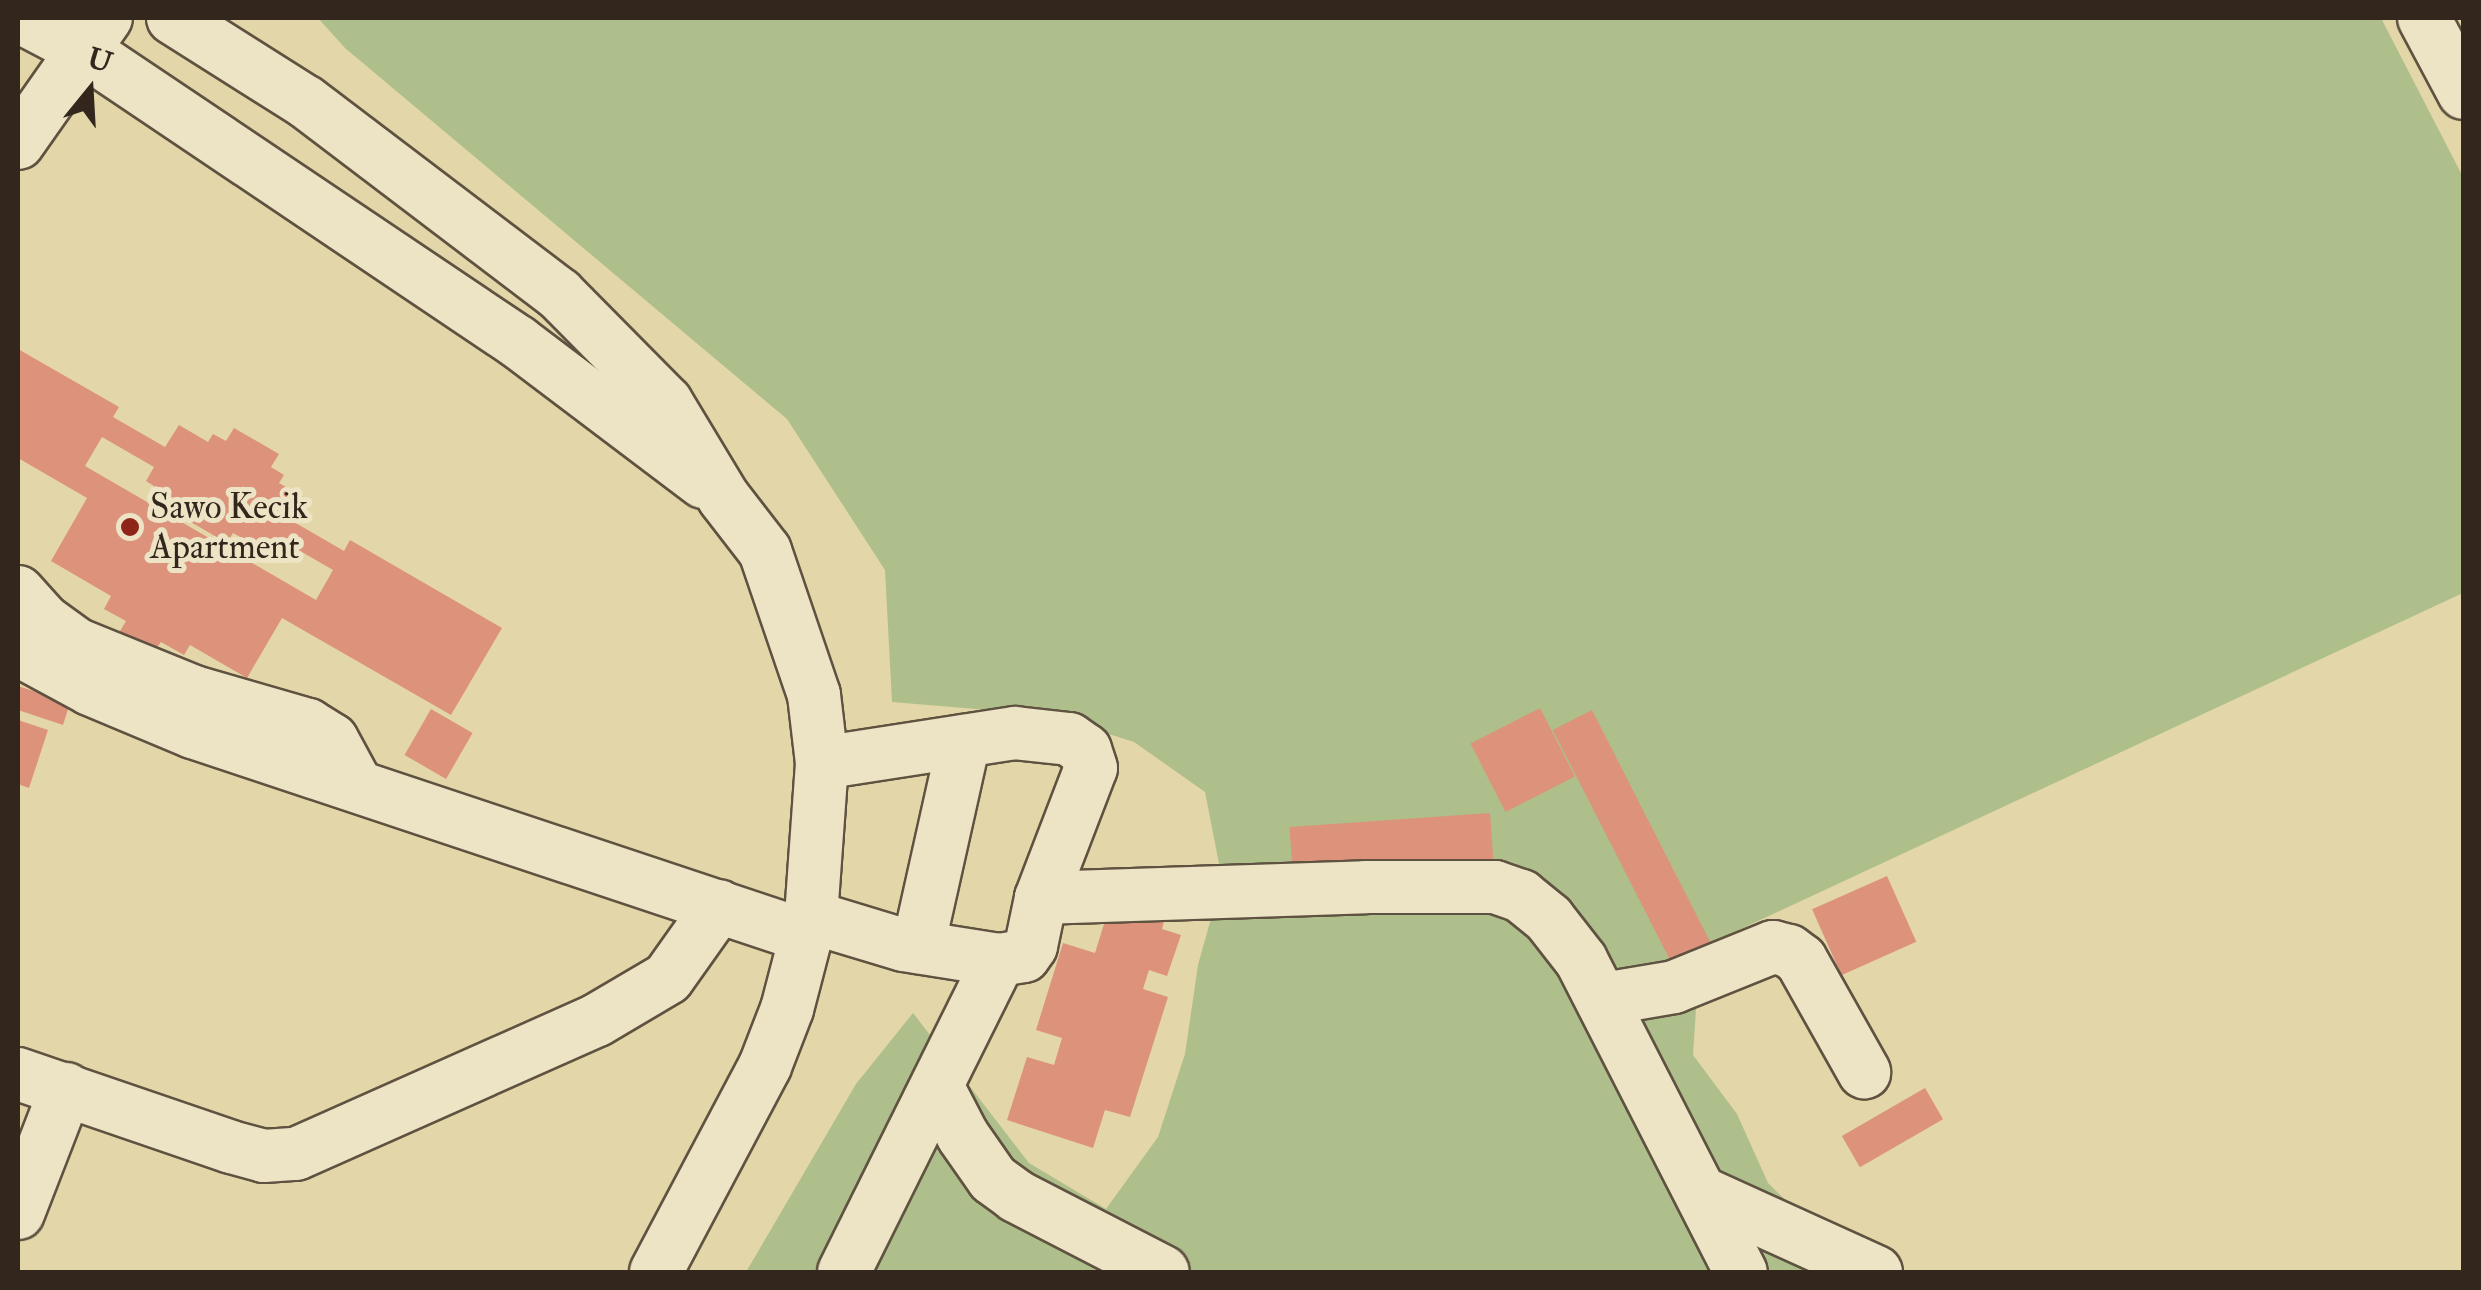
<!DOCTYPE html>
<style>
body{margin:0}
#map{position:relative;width:2481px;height:1290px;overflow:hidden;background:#e3d6a8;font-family:"IM FELL Double Pica",serif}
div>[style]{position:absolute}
.green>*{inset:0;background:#aebf8c}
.building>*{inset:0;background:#dd927c;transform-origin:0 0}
.roads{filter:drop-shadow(2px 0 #5f5240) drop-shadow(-2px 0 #5f5240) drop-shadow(0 2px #5f5240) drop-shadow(0 -2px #5f5240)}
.minor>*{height:52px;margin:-26px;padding:0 26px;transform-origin:26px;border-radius:26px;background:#ede4c6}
.dots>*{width:28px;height:28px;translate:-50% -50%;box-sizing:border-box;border:5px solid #ede4c6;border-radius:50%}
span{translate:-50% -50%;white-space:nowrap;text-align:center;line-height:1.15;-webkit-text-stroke:10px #ede4c6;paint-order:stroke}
.poi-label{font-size:35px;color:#33261d}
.left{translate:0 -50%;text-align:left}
.frame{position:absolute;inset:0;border:20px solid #33261d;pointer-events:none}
.north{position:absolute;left:40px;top:40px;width:100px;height:100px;-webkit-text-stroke:8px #ede4c6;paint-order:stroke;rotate:18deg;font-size:28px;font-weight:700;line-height:40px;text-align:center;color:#33261d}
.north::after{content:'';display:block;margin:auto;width:35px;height:45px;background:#33261d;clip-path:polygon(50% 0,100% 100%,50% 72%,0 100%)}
</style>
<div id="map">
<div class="green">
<i style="clip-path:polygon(318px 18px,2381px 18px,2463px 177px,2463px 593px,1700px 948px,1693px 1055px,1737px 1114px,1768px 1183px,1817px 1231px,1897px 1272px,746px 1272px,856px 1084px,913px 1013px,1029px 1163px,1106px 1209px,1158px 1137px,1185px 1054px,1198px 965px,1222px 879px,1205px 792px,1134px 742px,1049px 715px,892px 702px,885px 570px,787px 419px,345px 48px)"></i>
</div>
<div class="building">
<i style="clip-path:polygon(evenodd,18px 349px,119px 407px,113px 417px,165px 447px,179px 425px,208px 442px,213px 434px,226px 441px,234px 428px,279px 454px,271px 467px,284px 475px,279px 483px,307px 499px,294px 522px,344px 551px,350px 540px,502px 628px,451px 715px,282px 618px,247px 678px,190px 645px,184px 655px,161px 642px,153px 653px,119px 633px,126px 621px,104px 609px,111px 596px,51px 561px,87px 498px,18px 458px,18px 349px,102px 437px,154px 467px,146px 481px,188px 507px,182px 517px,227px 543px,233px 533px,275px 556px,283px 541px,333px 570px,316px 600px,85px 466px,102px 437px)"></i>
<i style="clip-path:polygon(18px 686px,70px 703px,63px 725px,18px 710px)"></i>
<i style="left:1540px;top:708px;width:77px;height:78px;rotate:63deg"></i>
<i style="left:431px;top:709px;width:48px;height:53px;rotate:30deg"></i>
<i style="left:1592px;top:710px;width:268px;height:44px;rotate:63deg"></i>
<i style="clip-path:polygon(18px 720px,48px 730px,29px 788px,18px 784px)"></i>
<i style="left:1490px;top:813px;width:47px;height:201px;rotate:86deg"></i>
<i style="left:1887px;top:876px;width:72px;height:82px;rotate:66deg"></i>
<i style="clip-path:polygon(1111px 901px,1165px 918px,1162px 929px,1181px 935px,1167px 976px,1149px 970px,1143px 989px,1168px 997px,1130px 1117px,1105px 1110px,1093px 1148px,1007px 1120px,1027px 1057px,1054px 1065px,1062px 1038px,1036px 1030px,1063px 943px,1095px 953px)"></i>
<i style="left:1925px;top:1088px;width:36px;height:96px;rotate:60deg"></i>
</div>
<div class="roads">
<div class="minor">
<i style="left:22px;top:18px;width:71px;rotate:27.6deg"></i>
<i style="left:85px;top:51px;width:522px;rotate:33.9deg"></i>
<i style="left:518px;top:342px;width:232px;rotate:37.1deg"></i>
<i style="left:173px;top:18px;width:157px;rotate:32.3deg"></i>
<i style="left:306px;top:102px;width:318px;rotate:37.2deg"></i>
<i style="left:559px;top:294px;width:152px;rotate:45.3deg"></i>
<i style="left:666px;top:402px;width:112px;rotate:58.9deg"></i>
<i style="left:724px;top:498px;width:67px;rotate:52.3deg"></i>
<i style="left:765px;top:551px;width:152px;rotate:71.2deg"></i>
<i style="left:814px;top:695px;width:68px;rotate:83.3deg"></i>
<i style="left:822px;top:763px;width:154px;rotate:94.1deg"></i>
<i style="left:811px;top:917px;width:95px;rotate:104.6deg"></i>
<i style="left:787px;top:1009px;width:61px;rotate:111.1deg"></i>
<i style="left:765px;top:1066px;width:233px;rotate:117.9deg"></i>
<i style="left:2424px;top:18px;width:85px;rotate:61.9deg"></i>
<i style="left:18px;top:143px;width:153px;rotate:-54.9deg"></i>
<i style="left:18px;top:592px;width:38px;rotate:48deg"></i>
<i style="left:43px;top:620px;width:41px;rotate:36deg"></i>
<i style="left:76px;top:644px;width:127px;rotate:22.1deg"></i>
<i style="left:194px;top:692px;width:119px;rotate:16.1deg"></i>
<i style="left:308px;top:725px;width:28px;rotate:32deg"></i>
<i style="left:332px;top:740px;width:52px;rotate:61.5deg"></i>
<i style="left:18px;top:650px;width:82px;rotate:28.4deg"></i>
<i style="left:90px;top:689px;width:112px;rotate:22.7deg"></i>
<i style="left:193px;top:732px;width:646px;rotate:18.41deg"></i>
<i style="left:1041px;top:898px;width:325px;rotate:-1.9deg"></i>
<i style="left:1366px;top:887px;width:129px"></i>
<i style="left:1495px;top:887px;width:28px;rotate:19deg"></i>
<i style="left:1521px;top:896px;width:36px;rotate:39deg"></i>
<i style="left:1549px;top:919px;width:52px;rotate:52deg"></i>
<i style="left:1581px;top:960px;width:351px;rotate:62.9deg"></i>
<i style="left:811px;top:917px;width:97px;rotate:16.8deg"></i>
<i style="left:904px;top:945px;width:96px;rotate:9deg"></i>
<i style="left:999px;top:960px;width:25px;rotate:-9deg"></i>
<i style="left:1024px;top:956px;width:12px;rotate:-55deg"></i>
<i style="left:1031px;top:946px;width:49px;rotate:-78.2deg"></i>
<i style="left:1041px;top:898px;width:139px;rotate:-69deg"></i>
<i style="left:1091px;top:768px;width:19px;rotate:-108deg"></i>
<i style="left:1085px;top:750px;width:19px;rotate:-145deg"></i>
<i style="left:1069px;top:739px;width:54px;rotate:-173.7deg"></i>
<i style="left:1015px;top:733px;width:195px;rotate:171.2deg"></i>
<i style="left:918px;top:947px;width:211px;rotate:-77.4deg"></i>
<i style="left:1604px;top:999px;width:71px;rotate:-9.7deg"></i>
<i style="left:1674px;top:987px;width:107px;rotate:-22deg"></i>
<i style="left:1773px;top:947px;width:16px;rotate:14deg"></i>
<i style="left:1789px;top:951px;width:15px;rotate:37deg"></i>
<i style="left:1801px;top:960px;width:129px;rotate:60.6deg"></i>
<i style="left:18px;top:1074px;width:225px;rotate:18.9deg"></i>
<i style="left:231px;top:1147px;width:34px;rotate:15deg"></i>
<i style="left:264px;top:1156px;width:32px;rotate:-4deg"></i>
<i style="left:296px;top:1154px;width:329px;rotate:-24deg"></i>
<i style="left:597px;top:1020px;width:82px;rotate:-30.6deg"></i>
<i style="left:668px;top:978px;width:88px;rotate:-54.7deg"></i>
<i style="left:937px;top:1086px;width:56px;rotate:62.5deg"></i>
<i style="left:963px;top:1136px;width:52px;rotate:55.1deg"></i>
<i style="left:993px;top:1179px;width:29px;rotate:36deg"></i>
<i style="left:1016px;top:1196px;width:165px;rotate:27.3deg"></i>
<i style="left:1702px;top:1193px;width:191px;rotate:24.4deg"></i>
<i style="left:18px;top:1213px;width:133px;rotate:-68.8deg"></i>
<i style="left:844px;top:1272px;width:348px;rotate:-63.6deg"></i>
</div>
</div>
<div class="dots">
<i style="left:130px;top:527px;background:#8f2418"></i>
</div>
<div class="poi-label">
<span class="left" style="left:150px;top:527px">Sawo Kecik<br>Apartment</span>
</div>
<div class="frame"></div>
<div class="north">U</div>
</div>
